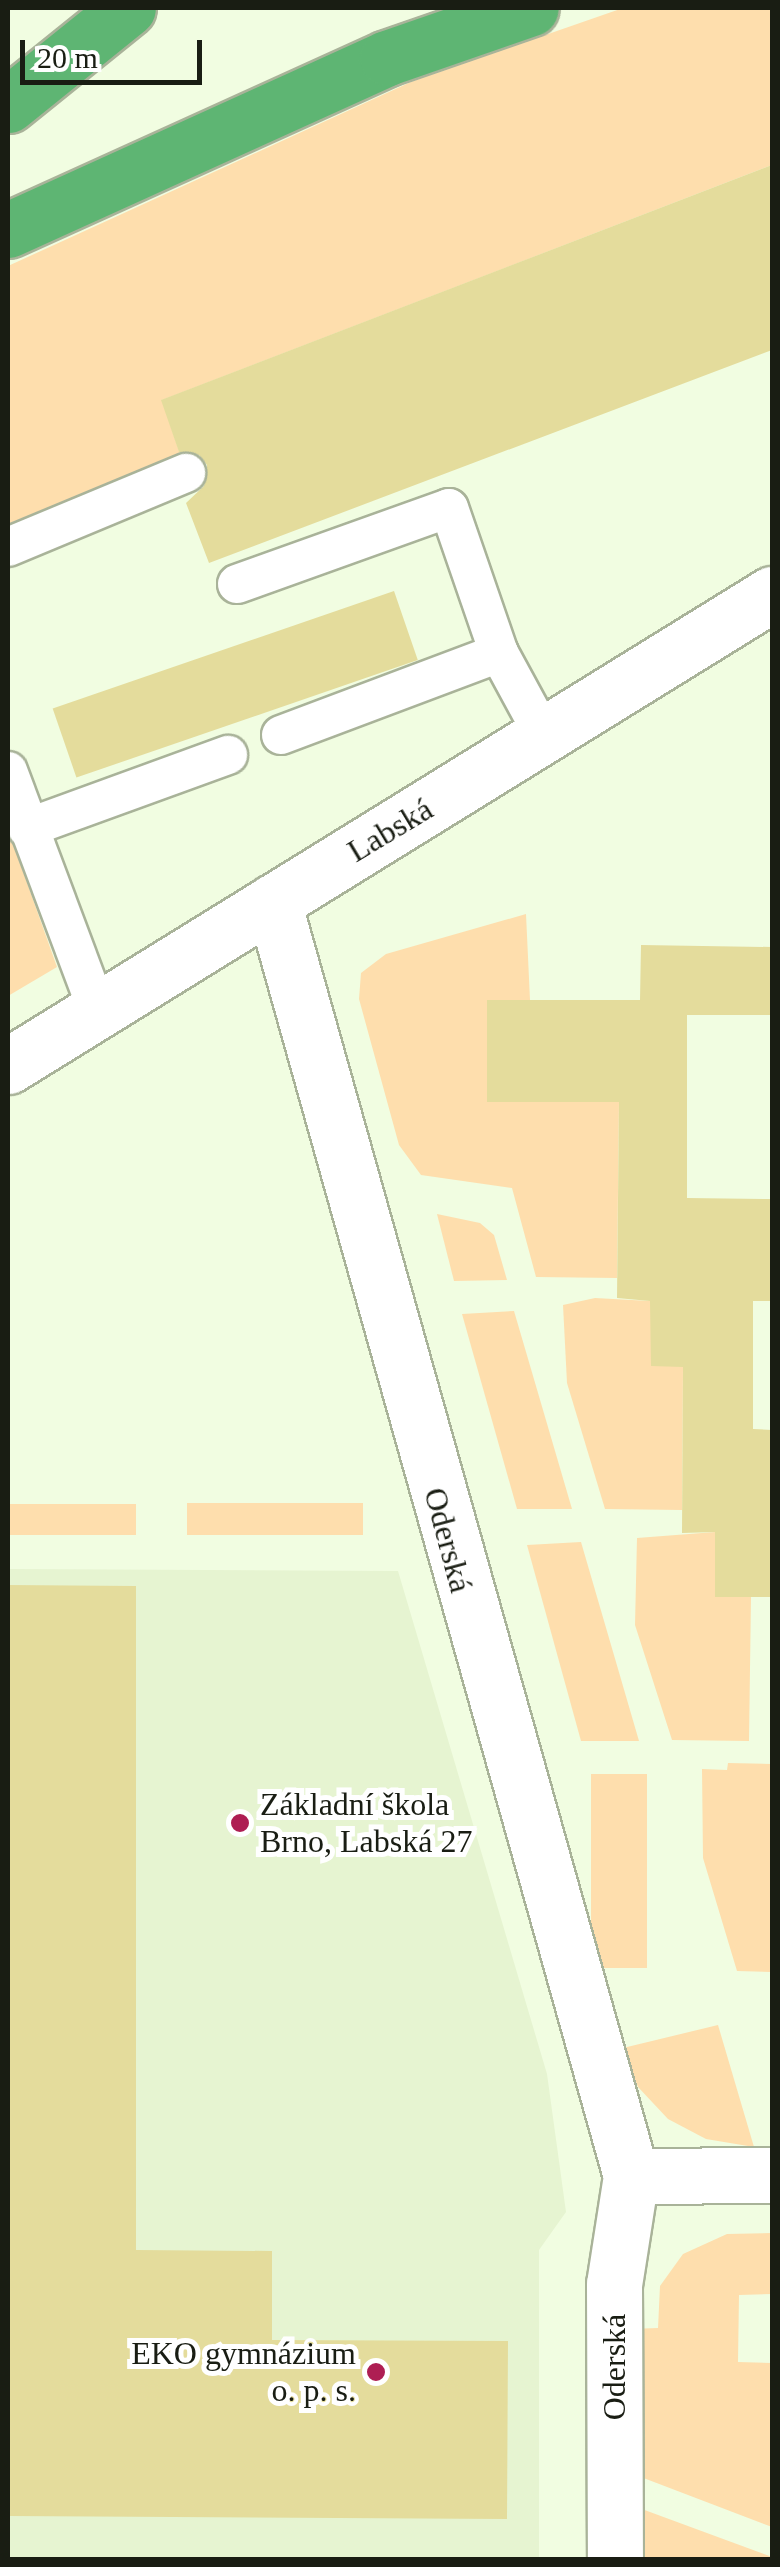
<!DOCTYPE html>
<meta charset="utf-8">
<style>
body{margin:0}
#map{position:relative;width:780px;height:2567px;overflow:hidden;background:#f1fde1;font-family:"Times New Roman",serif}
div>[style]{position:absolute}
.built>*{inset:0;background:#e6f4d1}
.green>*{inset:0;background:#fedead;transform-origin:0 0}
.building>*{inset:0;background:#e4dc9c;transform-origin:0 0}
.roads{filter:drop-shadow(2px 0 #a9b399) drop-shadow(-2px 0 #a9b399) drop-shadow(0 2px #a9b399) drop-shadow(0 -2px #a9b399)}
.lane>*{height:38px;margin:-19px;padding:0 19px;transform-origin:19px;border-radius:19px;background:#fff}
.street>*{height:55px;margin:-27.5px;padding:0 27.5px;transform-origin:27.5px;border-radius:27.5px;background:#fff}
.highway>*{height:55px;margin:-27.5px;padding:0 27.5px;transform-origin:27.5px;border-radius:27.5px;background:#5eb573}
.dots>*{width:28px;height:28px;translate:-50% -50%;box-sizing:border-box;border:5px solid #fff;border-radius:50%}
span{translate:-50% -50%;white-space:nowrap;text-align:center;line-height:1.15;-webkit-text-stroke:10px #fff;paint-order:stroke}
.street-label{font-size:32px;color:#191d13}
.poi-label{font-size:32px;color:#191d13}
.left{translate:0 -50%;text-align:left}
.right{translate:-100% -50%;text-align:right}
.frame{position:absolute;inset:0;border:10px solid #191d13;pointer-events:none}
.scale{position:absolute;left:20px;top:40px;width:182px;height:45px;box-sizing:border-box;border:5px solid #191d13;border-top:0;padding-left:12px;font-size:30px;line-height:35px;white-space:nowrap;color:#191d13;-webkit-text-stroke:8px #fff;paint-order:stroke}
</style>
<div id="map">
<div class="built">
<i style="clip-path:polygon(8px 1569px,398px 1571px,547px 2074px,566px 2212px,539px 2250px,539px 2559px,8px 2560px)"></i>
</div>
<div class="green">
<i style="clip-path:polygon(623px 8px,772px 8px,772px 165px,162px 400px,180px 454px,8px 524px,8px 266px,413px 81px)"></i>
<i style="clip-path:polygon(8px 829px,57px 967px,8px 996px)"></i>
<i style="clip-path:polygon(526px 914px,530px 1000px,487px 1000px,487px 1102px,619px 1102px,617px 1278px,536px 1277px,512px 1188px,421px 1175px,399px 1145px,359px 999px,361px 973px,386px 954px)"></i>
<i style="clip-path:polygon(437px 1214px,480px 1223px,494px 1235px,507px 1280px,454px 1281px)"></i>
<i style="clip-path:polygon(595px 1298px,650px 1301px,683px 1367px,682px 1510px,605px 1509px,567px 1383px,563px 1305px)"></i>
<i style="clip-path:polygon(514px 1311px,572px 1509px,517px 1509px,462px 1314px)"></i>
<i style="left:187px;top:1503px;width:176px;height:32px"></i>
<i style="left:8px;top:1504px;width:128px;height:31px"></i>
<i style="clip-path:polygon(715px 1532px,715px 1597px,751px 1597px,749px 1741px,672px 1740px,635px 1625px,637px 1538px)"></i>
<i style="clip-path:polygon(581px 1542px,639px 1741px,581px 1741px,527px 1545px)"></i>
<i style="clip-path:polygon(728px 1763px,772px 1764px,772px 1972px,737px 1971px,703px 1858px,702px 1769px,727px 1770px)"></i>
<i style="left:591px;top:1774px;width:56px;height:194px"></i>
<i style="clip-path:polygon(718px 2025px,754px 2147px,706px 2139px,668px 2119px,638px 2087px,623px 2048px)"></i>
<i style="clip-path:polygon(772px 2233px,772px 2294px,739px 2295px,738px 2362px,772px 2363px,772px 2527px,633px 2474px,629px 2329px,658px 2328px,660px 2286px,683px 2254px,727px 2234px)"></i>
<i style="clip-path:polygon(631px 2505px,772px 2557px,772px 2559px,632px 2559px)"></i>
</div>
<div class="building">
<i style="clip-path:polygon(772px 165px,772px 350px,209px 563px,186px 503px,204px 486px,207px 465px,199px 455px,179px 452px,161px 400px)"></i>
<i style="left:394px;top:591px;width:73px;height:361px;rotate:71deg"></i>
<i style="clip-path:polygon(641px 945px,772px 947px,772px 1015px,687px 1015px,687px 1198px,772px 1199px,772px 1301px,753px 1301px,753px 1429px,772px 1430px,772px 1597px,715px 1597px,715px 1532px,682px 1533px,683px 1367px,651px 1366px,650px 1301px,617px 1298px,619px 1102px,487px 1102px,487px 1000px,640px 1000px)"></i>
<i style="clip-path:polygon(8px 1585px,136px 1586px,136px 2250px,272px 2251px,272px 2340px,508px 2341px,507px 2519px,8px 2516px)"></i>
</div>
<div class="roads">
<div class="lane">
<i style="left:8px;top:547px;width:193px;rotate:-22.6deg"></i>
<i style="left:237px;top:584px;width:225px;rotate:-19.7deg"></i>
<i style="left:449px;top:508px;width:153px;rotate:71deg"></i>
<i style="left:499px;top:653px;width:94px;rotate:61.5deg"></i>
<i style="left:281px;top:735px;width:233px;rotate:-20.6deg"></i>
<i style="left:8px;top:771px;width:254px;rotate:69.5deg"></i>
<i style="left:27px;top:828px;width:214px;rotate:-20deg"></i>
</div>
<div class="street">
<i style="left:273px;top:902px;width:1323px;rotate:74.3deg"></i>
<i style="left:631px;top:2176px;width:109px;rotate:98.9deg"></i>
<i style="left:614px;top:2284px;width:276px;rotate:89.8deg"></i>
<i style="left:8px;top:1066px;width:898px;rotate:-31.71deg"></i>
<i style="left:631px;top:2176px;width:141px;rotate:-0.4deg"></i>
</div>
<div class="highway">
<i style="left:8px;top:105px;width:154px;rotate:-38.9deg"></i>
<i style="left:8px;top:230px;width:416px;rotate:-24.4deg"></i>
<i style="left:387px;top:58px;width:152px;rotate:-19.1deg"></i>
</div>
</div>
<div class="dots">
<i style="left:240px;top:1823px;background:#ae1e53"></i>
<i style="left:376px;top:2372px;background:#ae1e53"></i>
</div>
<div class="street-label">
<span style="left:390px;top:830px;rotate:-31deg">Labská</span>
<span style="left:448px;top:1540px;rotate:75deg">Oderská</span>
<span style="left:614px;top:2367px;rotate:-90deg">Oderská</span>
</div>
<div class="poi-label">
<span class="left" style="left:260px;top:1823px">Základní škola<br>Brno, Labská 27</span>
<span class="right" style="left:356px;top:2372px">EKO gymnázium<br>o. p. s.</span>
</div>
<div class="frame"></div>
<div class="scale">20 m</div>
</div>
